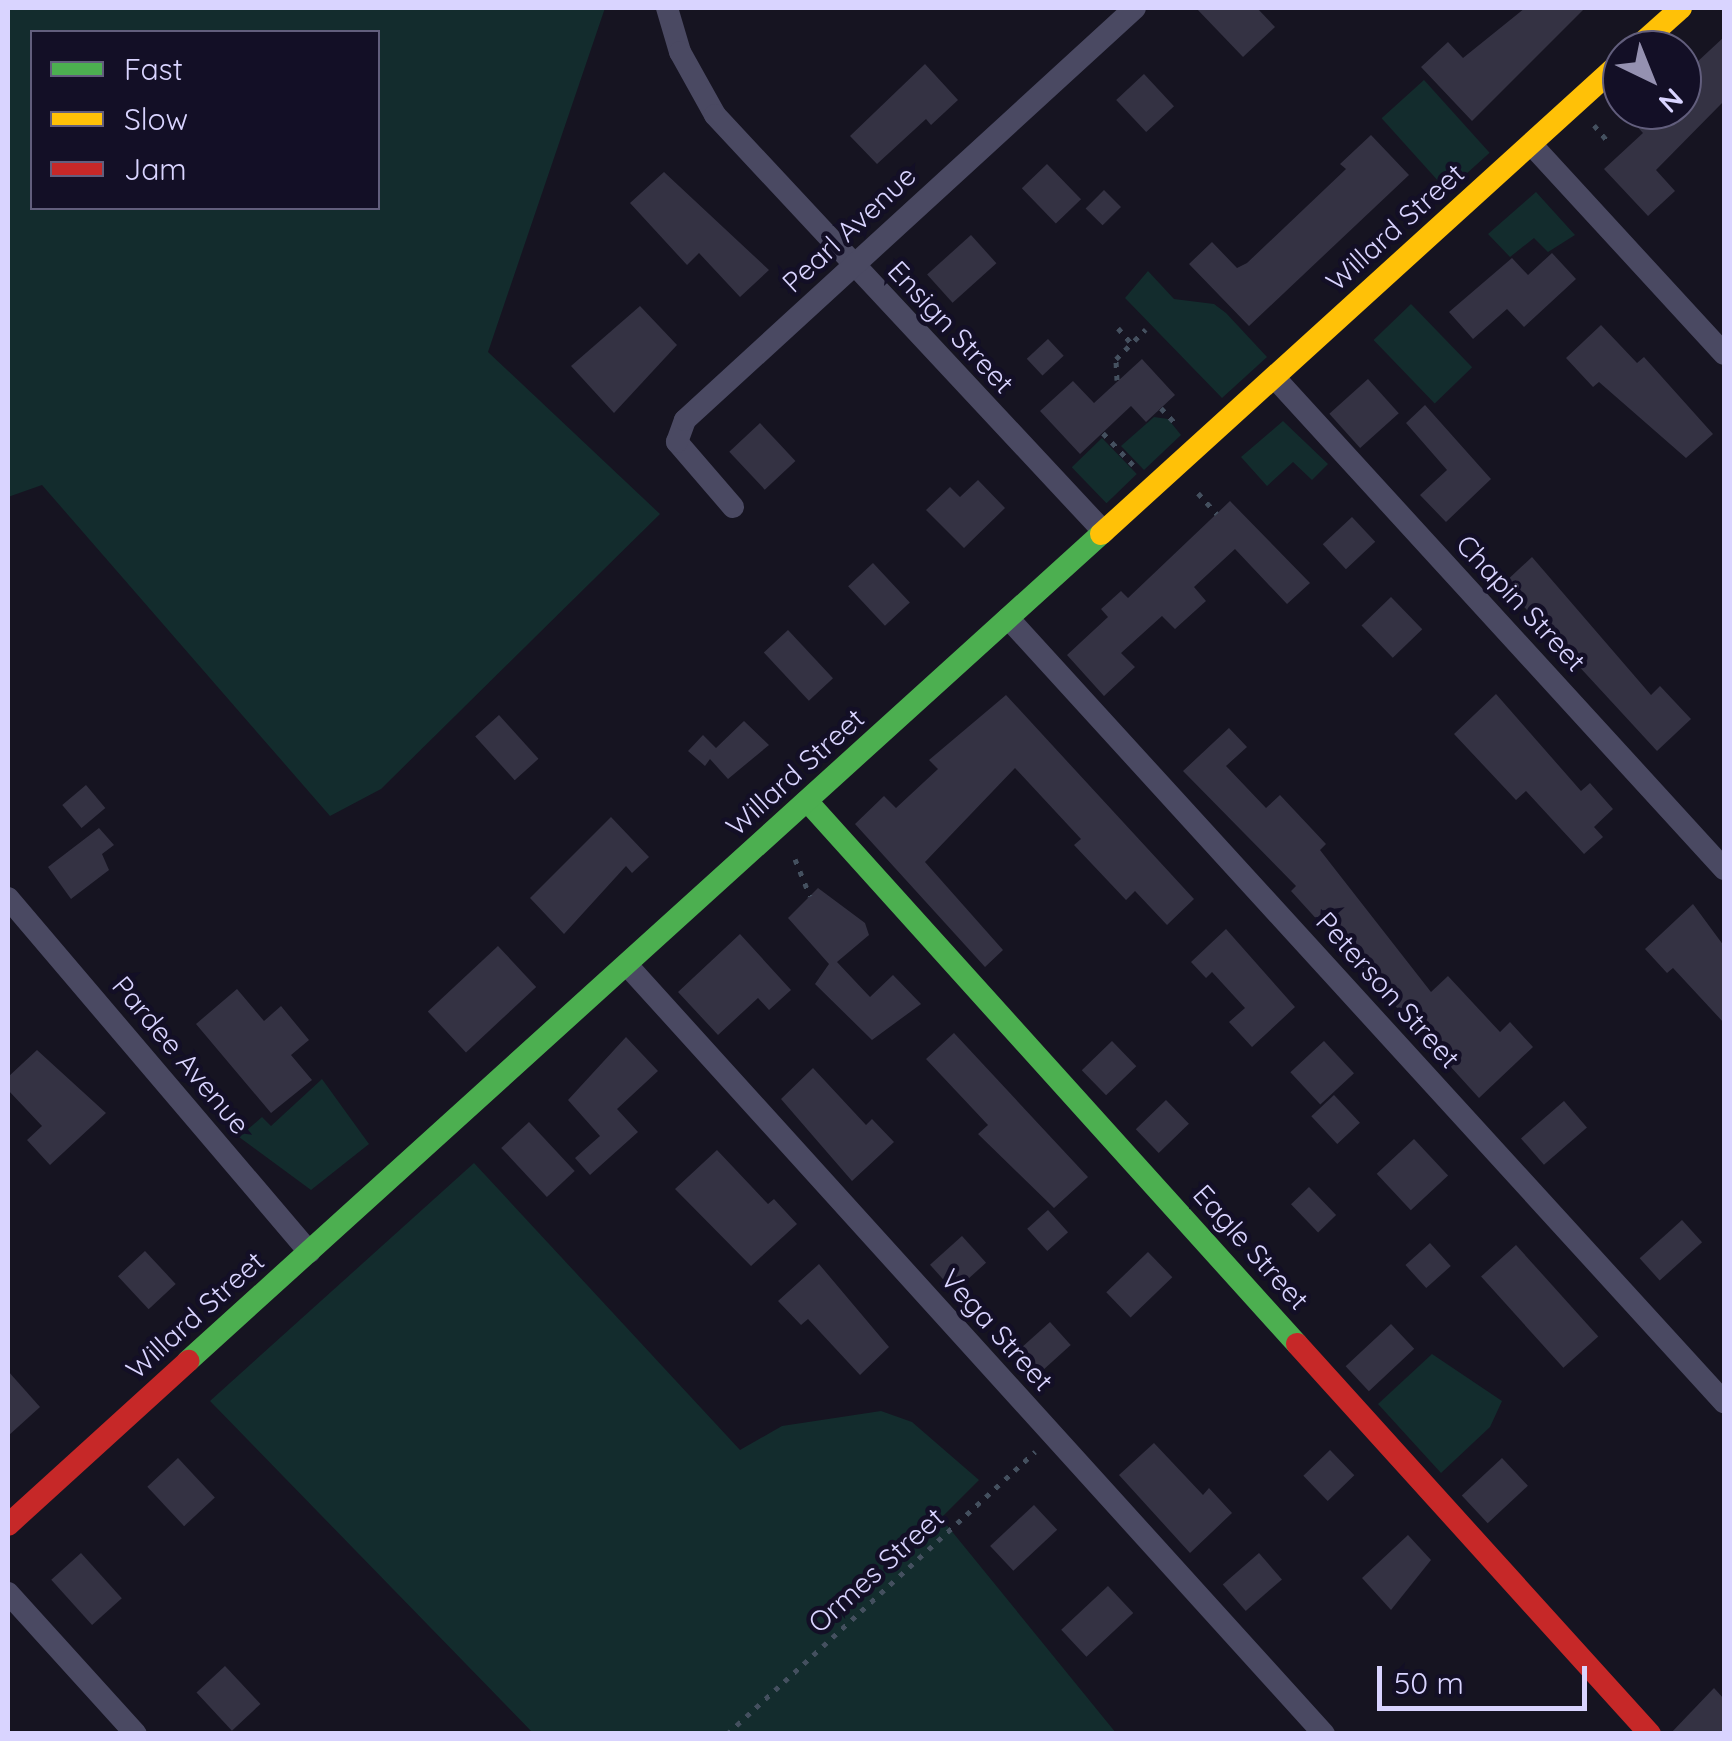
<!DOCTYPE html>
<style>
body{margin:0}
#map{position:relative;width:1732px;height:1741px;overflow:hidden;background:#161421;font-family:Quicksand,sans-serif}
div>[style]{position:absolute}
.green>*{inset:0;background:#132c2d;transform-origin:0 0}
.building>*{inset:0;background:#343243;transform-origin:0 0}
.path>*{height:5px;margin-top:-2.5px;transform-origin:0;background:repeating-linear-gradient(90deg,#44505f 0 5px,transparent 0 13px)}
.street>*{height:22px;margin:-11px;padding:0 11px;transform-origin:11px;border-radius:11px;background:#4a4962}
.fast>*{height:22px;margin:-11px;padding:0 11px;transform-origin:11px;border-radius:11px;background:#4caf50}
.slow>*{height:22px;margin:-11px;padding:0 11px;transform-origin:11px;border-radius:11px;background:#ffc107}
.jam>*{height:22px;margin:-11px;padding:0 11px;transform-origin:11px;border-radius:11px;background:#c62828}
span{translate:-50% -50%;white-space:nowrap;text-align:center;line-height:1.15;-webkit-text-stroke:9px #130f26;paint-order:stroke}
.street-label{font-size:28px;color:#d9d4ff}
.frame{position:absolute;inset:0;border:10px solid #d9d4ff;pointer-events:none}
.legend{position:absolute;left:30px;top:30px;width:350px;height:180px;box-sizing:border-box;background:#130f26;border:2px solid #625e7d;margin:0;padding:12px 18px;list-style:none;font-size:30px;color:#d9d4ff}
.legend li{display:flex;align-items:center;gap:20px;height:50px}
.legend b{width:50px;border:2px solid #625e7d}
.north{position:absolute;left:1602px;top:30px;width:100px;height:100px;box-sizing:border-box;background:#130f26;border:2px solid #625e7d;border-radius:50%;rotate:137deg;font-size:28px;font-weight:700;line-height:40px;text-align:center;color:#d9d4ff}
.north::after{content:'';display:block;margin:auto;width:35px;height:45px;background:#9591b1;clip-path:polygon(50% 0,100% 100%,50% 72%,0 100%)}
.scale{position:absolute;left:1377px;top:1666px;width:210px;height:45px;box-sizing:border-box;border:5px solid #d9d4ff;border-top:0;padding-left:12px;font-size:30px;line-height:35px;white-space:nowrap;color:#d9d4ff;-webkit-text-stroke:8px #130f26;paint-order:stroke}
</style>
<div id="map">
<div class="green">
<i style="clip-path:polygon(evenodd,8px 8px,605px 8px,488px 352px,660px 514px,381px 789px,330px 816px,42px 485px,8px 497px,8px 8px,32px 32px,378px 32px,378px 208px,32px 208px,32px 32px)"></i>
<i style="left:1424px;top:80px;width:98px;height:57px;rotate:48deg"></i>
<i style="clip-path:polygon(1536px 192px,1575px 235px,1548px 252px,1534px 238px,1510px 257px,1488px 234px)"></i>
<i style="clip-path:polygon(1148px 271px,1174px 299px,1214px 304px,1226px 313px,1267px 357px,1222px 398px,1125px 298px)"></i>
<i style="left:1411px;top:304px;width:88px;height:52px;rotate:46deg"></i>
<i style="clip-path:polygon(1154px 417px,1168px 419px,1181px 435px,1144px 470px,1121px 446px)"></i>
<i style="clip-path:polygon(1283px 421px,1328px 464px,1312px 480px,1293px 462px,1267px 486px,1241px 457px)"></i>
<i style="left:1102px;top:438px;width:50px;height:42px;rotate:46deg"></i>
<i style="clip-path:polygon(322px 1079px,369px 1144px,311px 1190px,239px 1137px,262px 1117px,271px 1126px)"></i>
<i style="clip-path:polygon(474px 1163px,740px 1450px,782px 1426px,881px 1411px,912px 1422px,979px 1480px,941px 1518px,1116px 1733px,533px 1733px,210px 1401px)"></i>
<i style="clip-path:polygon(1432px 1354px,1502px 1401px,1490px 1427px,1441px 1473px,1378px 1404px)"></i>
</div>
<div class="building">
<i style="clip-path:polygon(1196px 8px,1257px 8px,1275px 27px,1243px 57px)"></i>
<i style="clip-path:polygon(1525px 8px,1585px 8px,1472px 121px,1421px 67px,1448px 42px,1463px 58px)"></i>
<i style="clip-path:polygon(1724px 37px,1724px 101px,1656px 170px,1675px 191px,1648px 216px,1604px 169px,1643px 133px,1633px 122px,1646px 110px,1682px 110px,1682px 76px)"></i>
<i style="clip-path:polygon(925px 64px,958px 100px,931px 125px,926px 119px,877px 164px,850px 136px)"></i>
<i style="left:1144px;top:74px;width:44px;height:38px;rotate:47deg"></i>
<i style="clip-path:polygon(1371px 135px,1409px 175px,1249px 326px,1189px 264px,1212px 242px,1237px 268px,1247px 263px,1346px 169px,1340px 164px)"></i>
<i style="left:1047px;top:164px;width:49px;height:35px;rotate:46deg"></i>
<i style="clip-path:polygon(664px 172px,769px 270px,740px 297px,699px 253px,687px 265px,630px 203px)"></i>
<i style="left:1104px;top:190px;width:24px;height:26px;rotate:45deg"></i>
<i style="left:971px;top:235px;width:38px;height:59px;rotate:48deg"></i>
<i style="clip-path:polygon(1552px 253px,1576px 279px,1524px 327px,1507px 309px,1473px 339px,1449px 312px,1512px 258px,1528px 275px)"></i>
<i style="clip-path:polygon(640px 306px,677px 345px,614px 413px,571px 366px)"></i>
<i style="clip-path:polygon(1601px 325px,1637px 363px,1644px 357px,1713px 434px,1686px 458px,1599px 382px,1593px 387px,1566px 358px)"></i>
<i style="left:1048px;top:339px;width:23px;height:29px;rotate:47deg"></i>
<i style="clip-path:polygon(1142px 359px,1175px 395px,1146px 422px,1131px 406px,1080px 454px,1040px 411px,1073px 381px,1094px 403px)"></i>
<i style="left:1368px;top:379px;width:46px;height:52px;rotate:48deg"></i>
<i style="clip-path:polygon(1425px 405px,1491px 479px,1446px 522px,1420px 495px,1447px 470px,1406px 423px)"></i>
<i style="left:760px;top:423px;width:52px;height:42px;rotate:47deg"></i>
<i style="clip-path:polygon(978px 480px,1005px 508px,964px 548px,926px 510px,950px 487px,960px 497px)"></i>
<i style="clip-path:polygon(1230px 501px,1310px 583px,1287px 604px,1235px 549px,1194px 587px,1206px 601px,1175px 629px,1162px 616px,1121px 653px,1135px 667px,1104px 696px,1067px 655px,1108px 617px,1101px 609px,1121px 591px,1128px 598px)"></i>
<i style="left:1352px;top:517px;width:34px;height:40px;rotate:47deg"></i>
<i style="clip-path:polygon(1532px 557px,1651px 695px,1660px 686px,1691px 719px,1657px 751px,1503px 584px)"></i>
<i style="left:873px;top:563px;width:54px;height:34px;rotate:47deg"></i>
<i style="left:1391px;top:597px;width:45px;height:41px;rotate:46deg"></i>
<i style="left:788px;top:630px;width:66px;height:33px;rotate:47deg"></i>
<i style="clip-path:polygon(1496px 694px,1581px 791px,1590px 783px,1613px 809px,1594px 827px,1603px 837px,1584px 854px,1526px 791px,1516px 800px,1454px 734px)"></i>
<i style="clip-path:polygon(1006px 695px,1194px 899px,1167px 925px,1135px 891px,1126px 900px,1074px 845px,1081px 839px,1015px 768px,925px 862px,1003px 950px,985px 967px,855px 824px,884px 796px,896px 808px,938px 769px,929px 760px)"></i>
<i style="left:499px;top:715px;width:59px;height:32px;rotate:48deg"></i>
<i style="clip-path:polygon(744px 721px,769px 745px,728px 779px,710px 759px,705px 766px,688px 751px,703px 735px,716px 748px)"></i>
<i style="clip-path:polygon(1229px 728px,1247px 747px,1226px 766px,1266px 808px,1280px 795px,1326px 844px,1320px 850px,1431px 992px,1448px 976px,1500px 1032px,1510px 1022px,1533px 1047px,1479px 1098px,1291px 891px,1296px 886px,1183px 771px)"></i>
<i style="left:86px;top:785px;width:30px;height:31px;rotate:50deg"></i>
<i style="clip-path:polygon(611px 817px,649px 857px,632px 873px,626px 866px,564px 934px,530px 898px)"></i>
<i style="clip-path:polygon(99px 828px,114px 845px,102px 854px,109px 870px,71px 899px,48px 867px)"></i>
<i style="clip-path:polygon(818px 888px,865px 923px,869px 935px,837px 962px,870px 997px,893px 975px,921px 1004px,872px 1040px,815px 984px,829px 964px,788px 918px)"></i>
<i style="clip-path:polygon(1693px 904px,1724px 946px,1724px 1023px,1673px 968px,1667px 973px,1645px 949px)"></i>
<i style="clip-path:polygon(1226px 929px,1295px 1007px,1252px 1047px,1229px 1022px,1245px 1008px,1212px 972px,1206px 978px,1191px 962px)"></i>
<i style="clip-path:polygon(740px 934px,791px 990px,769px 1010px,758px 998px,718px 1035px,678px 992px)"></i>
<i style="left:498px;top:946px;width:56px;height:96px;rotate:47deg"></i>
<i style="clip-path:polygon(237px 989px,264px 1021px,281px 1006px,309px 1040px,291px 1055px,312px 1080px,271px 1113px,196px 1024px)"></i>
<i style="clip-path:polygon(954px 1033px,1088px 1177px,1054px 1208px,978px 1134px,988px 1125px,926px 1059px)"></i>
<i style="clip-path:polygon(626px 1037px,658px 1071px,617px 1109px,638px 1132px,590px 1175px,575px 1158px,600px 1136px,568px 1100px)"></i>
<i style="left:1112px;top:1041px;width:35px;height:42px;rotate:46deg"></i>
<i style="left:1324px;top:1041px;width:44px;height:46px;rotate:47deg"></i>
<i style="clip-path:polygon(37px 1050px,106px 1113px,50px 1165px,27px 1140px,42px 1126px,8px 1090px,8px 1077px)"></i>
<i style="clip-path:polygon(813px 1068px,866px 1125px,872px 1119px,894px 1142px,852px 1181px,781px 1099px)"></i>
<i style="left:1334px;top:1095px;width:38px;height:31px;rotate:47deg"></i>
<i style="left:1166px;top:1100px;width:33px;height:42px;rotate:46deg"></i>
<i style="left:1564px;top:1101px;width:35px;height:57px;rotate:49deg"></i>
<i style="left:529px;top:1122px;width:67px;height:38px;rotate:47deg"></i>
<i style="left:1414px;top:1139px;width:50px;height:51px;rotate:47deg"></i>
<i style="clip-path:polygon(717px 1150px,768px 1204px,774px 1199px,797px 1224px,751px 1266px,675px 1189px)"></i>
<i style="left:1309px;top:1187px;width:39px;height:25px;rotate:46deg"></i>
<i style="left:1048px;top:1210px;width:30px;height:28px;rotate:48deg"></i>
<i style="left:1682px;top:1220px;width:30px;height:57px;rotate:48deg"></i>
<i style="left:962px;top:1236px;width:36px;height:43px;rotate:48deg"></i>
<i style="left:1430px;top:1243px;width:31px;height:33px;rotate:48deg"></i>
<i style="left:1516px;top:1245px;width:123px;height:47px;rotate:48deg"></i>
<i style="left:145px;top:1251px;width:45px;height:37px;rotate:47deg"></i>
<i style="left:1148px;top:1252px;width:35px;height:58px;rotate:46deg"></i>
<i style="clip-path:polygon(819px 1264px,889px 1347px,860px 1375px,808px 1319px,801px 1325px,778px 1301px)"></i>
<i style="left:1050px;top:1322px;width:31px;height:48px;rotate:48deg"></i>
<i style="left:1391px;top:1324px;width:34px;height:62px;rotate:47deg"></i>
<i style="clip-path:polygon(8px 1371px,40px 1407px,8px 1436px)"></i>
<i style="clip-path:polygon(1154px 1443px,1203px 1495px,1209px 1488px,1232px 1513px,1190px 1553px,1119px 1475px)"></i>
<i style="left:1330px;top:1450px;width:35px;height:37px;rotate:46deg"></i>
<i style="left:178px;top:1458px;width:54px;height:42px;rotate:47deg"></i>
<i style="left:1502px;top:1458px;width:38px;height:55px;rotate:47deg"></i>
<i style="left:1034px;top:1505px;width:34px;height:60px;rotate:47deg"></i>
<i style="clip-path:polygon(1408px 1535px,1431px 1560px,1391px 1610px,1362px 1578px)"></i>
<i style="left:81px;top:1553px;width:61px;height:40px;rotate:48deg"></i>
<i style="left:1259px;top:1553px;width:35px;height:48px;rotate:49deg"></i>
<i style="left:1108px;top:1586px;width:37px;height:64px;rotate:47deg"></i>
<i style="left:225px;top:1666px;width:52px;height:39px;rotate:47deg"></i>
<i style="clip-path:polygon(1714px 1688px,1724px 1699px,1724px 1734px,1670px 1734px)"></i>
</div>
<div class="path">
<i style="left:1594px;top:125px;width:25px;rotate:50deg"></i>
<i style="left:1118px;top:328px;width:20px;rotate:49deg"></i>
<i style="left:1117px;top:380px;width:21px;rotate:-93deg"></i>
<i style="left:1116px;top:359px;width:42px;rotate:-45deg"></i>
<i style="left:1161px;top:408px;width:25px;rotate:47deg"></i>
<i style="left:1103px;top:433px;width:44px;rotate:46.8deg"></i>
<i style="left:1198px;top:493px;width:28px;rotate:48deg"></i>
<i style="left:795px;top:859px;width:40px;rotate:68deg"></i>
<i style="left:727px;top:1734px;width:418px;rotate:-42.5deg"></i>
</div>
<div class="street">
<i style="left:667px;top:8px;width:46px;rotate:73.5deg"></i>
<i style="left:680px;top:52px;width:72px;rotate:60.9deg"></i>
<i style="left:715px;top:115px;width:570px;rotate:46.99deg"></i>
<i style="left:1531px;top:144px;width:285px;rotate:47.4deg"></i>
<i style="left:1274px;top:377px;width:667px;rotate:47.55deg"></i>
<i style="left:733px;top:507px;width:86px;rotate:-130.7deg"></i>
<i style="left:677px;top:442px;width:23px;rotate:-70deg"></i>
<i style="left:685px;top:420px;width:610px;rotate:-42.48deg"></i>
<i style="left:1008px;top:618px;width:1062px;rotate:47.6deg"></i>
<i style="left:8px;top:898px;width:465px;rotate:49.6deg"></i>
<i style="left:627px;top:965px;width:1038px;rotate:47.81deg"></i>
<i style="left:8px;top:1593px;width:190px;rotate:47.8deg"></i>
</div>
<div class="fast">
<i style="left:807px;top:801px;width:731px;rotate:47.94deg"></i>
<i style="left:188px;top:1361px;width:1232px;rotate:-42.17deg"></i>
</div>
<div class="slow">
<i style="left:1634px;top:50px;width:63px;rotate:-41.8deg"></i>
<i style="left:1101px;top:534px;width:704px;rotate:-42.24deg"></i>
</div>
<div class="jam">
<i style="left:1297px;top:1344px;width:526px;rotate:47.85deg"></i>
<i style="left:8px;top:1525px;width:244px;rotate:-42.3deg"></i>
</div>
<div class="street-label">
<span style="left:1395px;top:227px;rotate:-42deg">Willard Street</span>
<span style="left:849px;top:229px;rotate:-43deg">Pearl Avenue</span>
<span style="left:951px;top:327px;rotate:47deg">Ensign Street</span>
<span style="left:1521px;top:603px;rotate:47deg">Chapin Street</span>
<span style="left:795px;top:772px;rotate:-42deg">Willard Street</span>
<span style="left:1388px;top:990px;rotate:48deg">Peterson Street</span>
<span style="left:181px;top:1055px;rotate:50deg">Pardee Avenue</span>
<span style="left:1251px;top:1247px;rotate:48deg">Eagle Street</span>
<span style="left:195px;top:1315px;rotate:-42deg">Willard Street</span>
<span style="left:997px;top:1330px;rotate:48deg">Vega Street</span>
<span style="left:876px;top:1570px;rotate:-42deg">Ormes Street</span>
</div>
<div class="frame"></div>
<ul class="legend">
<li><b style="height:12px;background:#4caf50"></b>Fast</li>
<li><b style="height:12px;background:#ffc107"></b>Slow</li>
<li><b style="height:12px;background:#c62828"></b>Jam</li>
</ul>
<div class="north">N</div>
<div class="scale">50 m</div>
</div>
